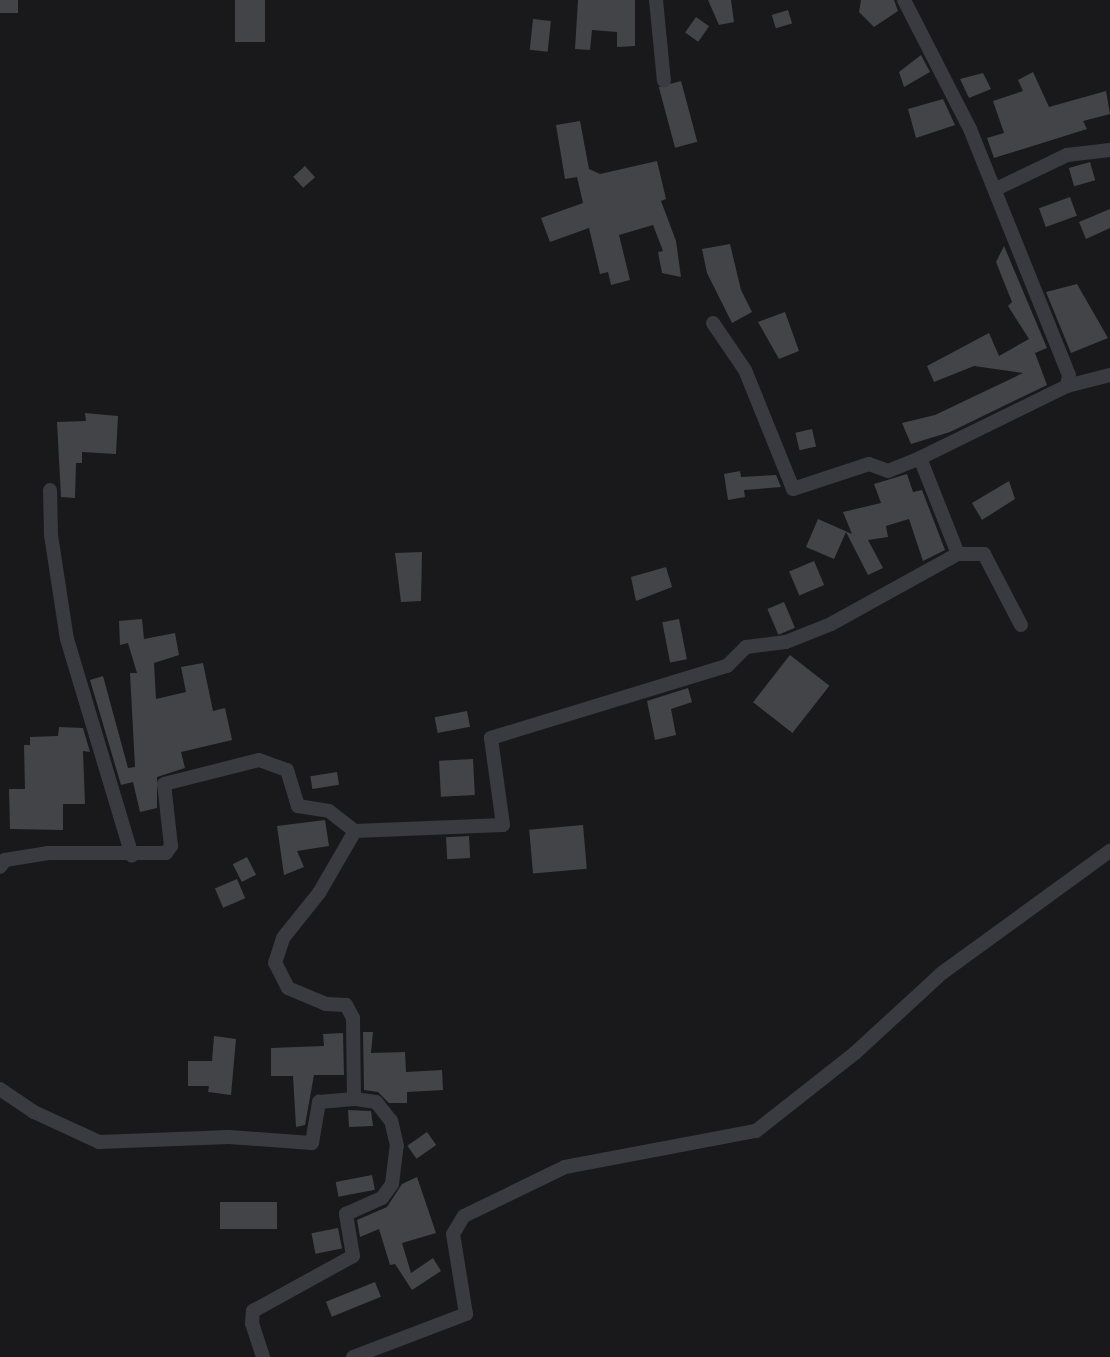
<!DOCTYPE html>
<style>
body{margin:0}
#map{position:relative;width:1110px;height:1357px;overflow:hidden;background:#19191b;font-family:Raleway,sans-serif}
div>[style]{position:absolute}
.building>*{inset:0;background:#434448;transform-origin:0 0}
.street>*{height:14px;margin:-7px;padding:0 7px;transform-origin:7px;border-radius:7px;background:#3a3b40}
span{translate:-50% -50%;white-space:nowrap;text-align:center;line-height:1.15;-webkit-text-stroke:6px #141416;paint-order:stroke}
</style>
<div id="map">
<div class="building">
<i style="left:0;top:0;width:18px;height:13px"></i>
<i style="left:235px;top:0;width:30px;height:42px"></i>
<i style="clip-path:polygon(578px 0,635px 0,635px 46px,617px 47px,617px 32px,592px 30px,590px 50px,575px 49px)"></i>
<i style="clip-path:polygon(708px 0,731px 0,734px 22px,719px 25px)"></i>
<i style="clip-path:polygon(861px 0,894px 0,898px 11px,874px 27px,859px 12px)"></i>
<i style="left:788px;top:10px;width:14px;height:17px;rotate:73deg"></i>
<i style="left:696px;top:17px;width:16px;height:19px;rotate:35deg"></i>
<i style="left:533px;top:19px;width:18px;height:31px;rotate:6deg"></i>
<i style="clip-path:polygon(921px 55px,930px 72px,904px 87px,899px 72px)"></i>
<i style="clip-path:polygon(1033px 72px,1049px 107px,1106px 91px,1110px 114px,1083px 121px,1087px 129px,994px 158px,987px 138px,1004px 133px,993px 101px,1023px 91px,1018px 80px)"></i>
<i style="clip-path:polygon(983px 73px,991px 89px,969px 98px,960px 79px)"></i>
<i style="left:681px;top:81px;width:63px;height:23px;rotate:75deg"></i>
<i style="clip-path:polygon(943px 99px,955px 125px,916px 138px,908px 109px)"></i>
<i style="clip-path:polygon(580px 121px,589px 169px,600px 174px,657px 161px,666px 199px,661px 201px,676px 241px,681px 277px,662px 273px,658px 252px,663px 251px,653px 225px,619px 235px,630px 280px,611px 285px,608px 272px,600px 274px,589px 228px,550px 242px,541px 218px,583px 203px,577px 177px,565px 179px,556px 125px)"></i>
<i style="left:1090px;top:162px;width:19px;height:22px;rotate:74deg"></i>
<i style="left:305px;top:166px;width:15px;height:16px;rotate:48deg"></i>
<i style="left:1070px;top:197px;width:20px;height:33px;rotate:70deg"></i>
<i style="clip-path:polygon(1110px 209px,1110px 228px,1086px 239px,1079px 222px)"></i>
<i style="clip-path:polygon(730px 244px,741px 290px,752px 312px,732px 323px,707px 273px,702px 249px)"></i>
<i style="clip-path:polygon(1004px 246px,1047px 348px,1035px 353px,1047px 385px,950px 432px,911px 444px,902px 423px,935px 415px,1023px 373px,974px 366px,934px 382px,927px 366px,989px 333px,999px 356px,1029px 339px,1008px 306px,1012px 302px,996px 262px)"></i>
<i style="clip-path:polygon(1077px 284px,1108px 338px,1071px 353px,1046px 292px)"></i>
<i style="clip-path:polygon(785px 312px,799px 351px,779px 359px,758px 322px)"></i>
<i style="clip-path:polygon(85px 413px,118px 416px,116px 454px,82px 452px,82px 463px,76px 463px,75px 498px,61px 497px,57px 422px,86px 421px)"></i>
<i style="left:812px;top:429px;width:18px;height:17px;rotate:77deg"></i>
<i style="clip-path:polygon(740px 471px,741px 477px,776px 475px,781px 487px,744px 490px,745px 497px,728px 500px,724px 474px)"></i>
<i style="clip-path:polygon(907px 474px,913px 492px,922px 490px,945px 550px,923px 561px,909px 519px,886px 526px,888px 537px,868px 540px,883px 568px,868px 575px,846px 532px,834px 559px,806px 547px,818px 519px,852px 534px,843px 512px,881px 503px,874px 484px)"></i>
<i style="clip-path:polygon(1009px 481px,1015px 499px,982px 520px,972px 503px)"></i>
<i style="clip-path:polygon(422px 552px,421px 601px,401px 602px,395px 553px)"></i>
<i style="left:814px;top:561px;width:26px;height:27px;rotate:67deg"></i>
<i style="clip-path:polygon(666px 567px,672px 587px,636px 601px,631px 577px)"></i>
<i style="left:784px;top:602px;width:28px;height:18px;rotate:67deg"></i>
<i style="clip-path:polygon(142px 619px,144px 639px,175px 633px,179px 655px,154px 663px,156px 699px,186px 692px,181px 667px,203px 663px,213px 711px,225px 708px,232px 740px,181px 752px,185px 768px,157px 777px,157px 808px,140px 812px,133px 782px,121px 785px,90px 680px,103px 676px,128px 768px,135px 767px,130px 673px,137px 673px,128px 643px,120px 645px,119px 621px)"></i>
<i style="left:679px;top:619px;width:41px;height:17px;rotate:79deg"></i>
<i style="left:790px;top:655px;width:50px;height:60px;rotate:38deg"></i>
<i style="clip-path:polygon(688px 688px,692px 702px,671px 709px,676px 735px,655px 740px,647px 701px)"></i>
<i style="left:467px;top:711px;width:16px;height:33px;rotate:79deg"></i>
<i style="clip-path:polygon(59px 727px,83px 728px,90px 752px,83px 751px,85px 804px,63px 804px,63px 830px,10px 829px,9px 789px,25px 789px,24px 745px,30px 745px,30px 737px,58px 736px)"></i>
<i style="left:473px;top:759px;width:36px;height:34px;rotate:87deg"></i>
<i style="left:337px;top:772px;width:13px;height:27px;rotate:81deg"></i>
<i style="clip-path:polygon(325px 820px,329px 846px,297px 851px,304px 867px,284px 875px,277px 826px)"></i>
<i style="left:583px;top:825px;width:44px;height:54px;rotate:85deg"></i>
<i style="left:469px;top:836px;width:22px;height:23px;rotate:87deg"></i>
<i style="left:247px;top:857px;width:20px;height:16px;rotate:63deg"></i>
<i style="left:237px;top:879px;width:21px;height:24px;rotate:67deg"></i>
<i style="clip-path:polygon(363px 1032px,373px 1032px,371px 1053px,405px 1052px,406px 1072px,442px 1070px,443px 1090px,407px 1092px,407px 1103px,389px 1103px,378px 1092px,364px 1090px)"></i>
<i style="clip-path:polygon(343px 1033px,344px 1075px,314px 1075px,305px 1125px,296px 1127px,293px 1076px,271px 1076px,271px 1048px,324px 1046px,323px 1034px)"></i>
<i style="clip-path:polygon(214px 1036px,236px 1039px,231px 1095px,208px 1092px,209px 1086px,188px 1086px,188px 1061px,212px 1061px)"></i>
<i style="clip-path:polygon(348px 1110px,371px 1111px,373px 1126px,349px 1127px)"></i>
<i style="left:427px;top:1132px;width:16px;height:24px;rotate:55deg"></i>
<i style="left:372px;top:1175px;width:15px;height:37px;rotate:79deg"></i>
<i style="clip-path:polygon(417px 1177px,436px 1233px,402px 1243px,411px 1273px,433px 1258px,441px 1271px,412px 1290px,395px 1264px,390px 1265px,379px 1229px,360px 1237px,357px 1220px,387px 1207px,402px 1184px)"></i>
<i style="left:220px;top:1202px;width:57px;height:27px"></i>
<i style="left:338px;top:1228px;width:21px;height:27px;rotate:79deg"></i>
<i style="left:375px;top:1282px;width:16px;height:53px;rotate:68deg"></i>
</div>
<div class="street">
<i style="left:656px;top:0;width:81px;rotate:84.4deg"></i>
<i style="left:904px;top:0;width:145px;rotate:62.9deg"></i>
<i style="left:970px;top:129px;width:265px;rotate:68.1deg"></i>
<i style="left:1069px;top:375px;width:11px;rotate:100deg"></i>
<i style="left:1067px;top:386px;width:164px;rotate:153.9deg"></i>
<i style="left:920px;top:458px;width:103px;rotate:68.4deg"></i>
<i style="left:996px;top:189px;width:79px;rotate:-25.6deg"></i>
<i style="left:1067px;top:155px;width:43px;rotate:-6.6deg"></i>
<i style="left:713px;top:323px;width:57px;rotate:55.8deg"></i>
<i style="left:745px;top:370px;width:128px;rotate:68deg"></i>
<i style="left:793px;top:489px;width:80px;rotate:-18.2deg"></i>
<i style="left:869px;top:464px;width:20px;rotate:20deg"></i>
<i style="left:888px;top:471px;width:35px;rotate:-22deg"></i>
<i style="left:1067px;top:386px;width:44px;rotate:-14.3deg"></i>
<i style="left:50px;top:490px;width:45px;rotate:88.7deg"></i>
<i style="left:51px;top:535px;width:105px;rotate:81.3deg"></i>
<i style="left:67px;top:639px;width:226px;rotate:73.3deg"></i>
<i style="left:0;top:867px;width:9px;rotate:-54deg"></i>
<i style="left:5px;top:860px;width:44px;rotate:-9.2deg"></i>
<i style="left:48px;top:853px;width:118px"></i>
<i style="left:166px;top:853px;width:9px;rotate:-54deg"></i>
<i style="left:171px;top:846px;width:62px;rotate:-96.4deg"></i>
<i style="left:164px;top:784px;width:98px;rotate:-14.2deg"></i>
<i style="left:259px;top:760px;width:30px;rotate:20deg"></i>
<i style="left:287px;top:770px;width:38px;rotate:73deg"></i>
<i style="left:298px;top:806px;width:31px;rotate:9deg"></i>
<i style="left:329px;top:811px;width:33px;rotate:38deg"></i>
<i style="left:0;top:1089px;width:41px;rotate:34.1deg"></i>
<i style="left:34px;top:1112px;width:72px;rotate:24.8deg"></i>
<i style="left:99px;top:1142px;width:130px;rotate:-2.2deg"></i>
<i style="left:229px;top:1137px;width:83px;rotate:4.1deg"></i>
<i style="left:312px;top:1143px;width:42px;rotate:-80.3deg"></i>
<i style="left:319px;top:1102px;width:35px;rotate:-5deg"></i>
<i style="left:354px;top:1099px;width:81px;rotate:-90.7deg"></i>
<i style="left:353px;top:1018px;width:15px;rotate:-118deg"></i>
<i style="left:346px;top:1005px;width:20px;rotate:-177deg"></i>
<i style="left:326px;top:1004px;width:41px;rotate:-157.2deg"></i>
<i style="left:288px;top:988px;width:28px;rotate:-117deg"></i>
<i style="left:275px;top:963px;width:26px;rotate:-72deg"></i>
<i style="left:283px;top:938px;width:58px;rotate:-51.3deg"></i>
<i style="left:319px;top:893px;width:72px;rotate:-59.9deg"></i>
<i style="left:355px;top:831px;width:148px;rotate:-2.3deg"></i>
<i style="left:503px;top:825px;width:88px;rotate:-97.9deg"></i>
<i style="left:491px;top:738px;width:247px;rotate:-17deg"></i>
<i style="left:727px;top:666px;width:27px;rotate:-45deg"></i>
<i style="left:746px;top:647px;width:40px;rotate:-7.1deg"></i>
<i style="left:786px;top:642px;width:48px;rotate:-21.8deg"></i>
<i style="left:831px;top:624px;width:145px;rotate:-28.9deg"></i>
<i style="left:958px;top:554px;width:26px"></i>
<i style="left:984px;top:554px;width:80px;rotate:62.5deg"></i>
<i style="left:263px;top:1357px;width:35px;rotate:-108deg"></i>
<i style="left:252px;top:1324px;width:13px;rotate:-86deg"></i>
<i style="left:253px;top:1311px;width:114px;rotate:-28.8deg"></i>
<i style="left:353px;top:1256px;width:43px;rotate:-99.5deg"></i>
<i style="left:346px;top:1214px;width:39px;rotate:-24deg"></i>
<i style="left:382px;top:1198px;width:17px;rotate:-54deg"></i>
<i style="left:392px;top:1184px;width:38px;rotate:-83deg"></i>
<i style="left:397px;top:1146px;width:26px;rotate:-103deg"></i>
<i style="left:391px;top:1121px;width:24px;rotate:-128deg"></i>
<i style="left:376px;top:1102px;width:22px;rotate:-172deg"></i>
<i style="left:353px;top:1357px;width:121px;rotate:-20.8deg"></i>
<i style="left:466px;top:1314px;width:81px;rotate:-99.2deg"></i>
<i style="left:453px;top:1234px;width:21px;rotate:-59deg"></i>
<i style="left:464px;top:1216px;width:112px;rotate:-25.9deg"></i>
<i style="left:565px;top:1167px;width:194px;rotate:-10.7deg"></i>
<i style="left:756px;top:1131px;width:126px;rotate:-38.2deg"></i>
<i style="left:855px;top:1053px;width:118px;rotate:-42.6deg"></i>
<i style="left:942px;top:973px;width:208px;rotate:-36deg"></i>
</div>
</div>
